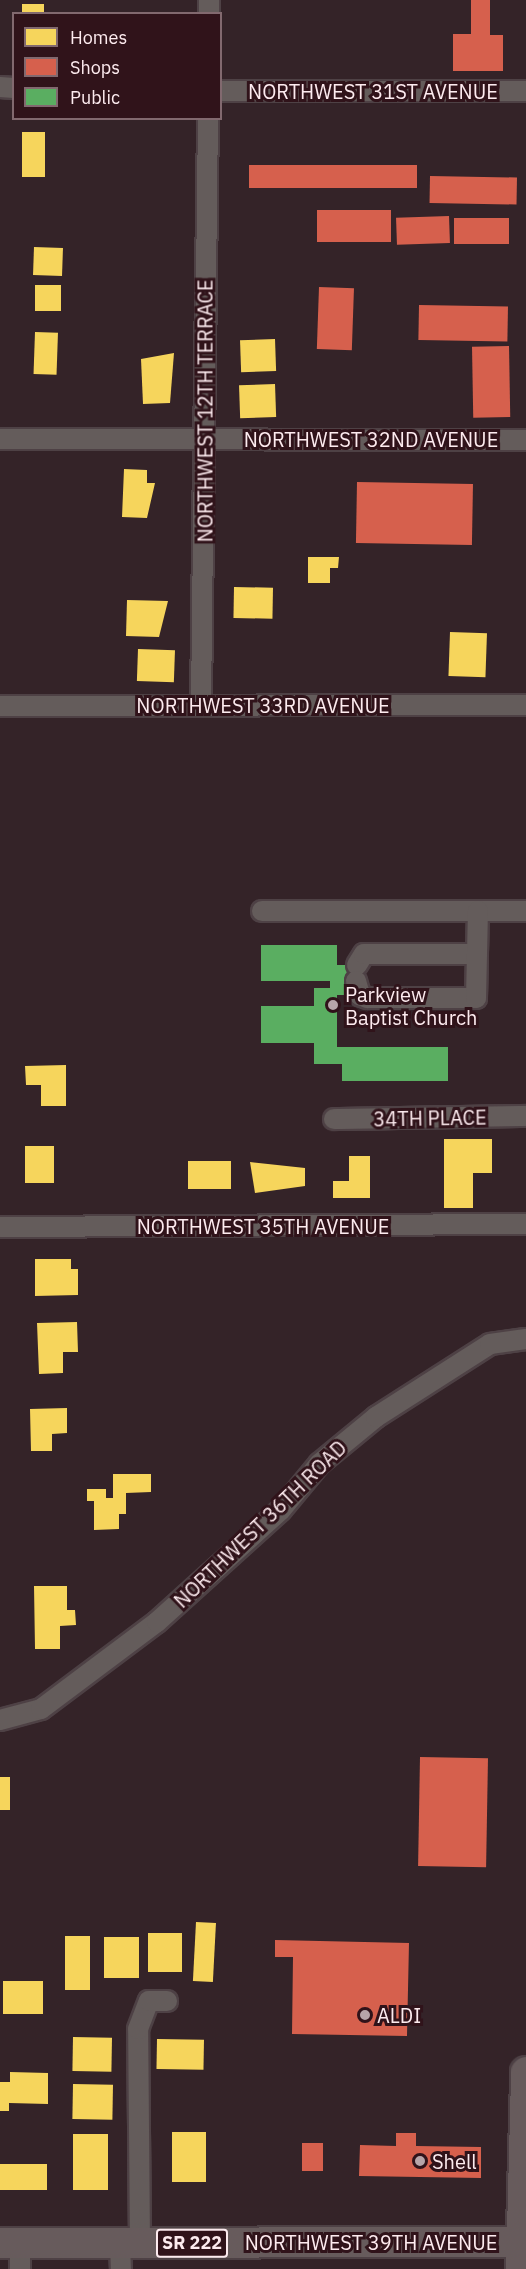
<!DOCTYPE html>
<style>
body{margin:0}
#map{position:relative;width:526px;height:2269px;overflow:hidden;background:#342328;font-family:"IBM Plex Sans",sans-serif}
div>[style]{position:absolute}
.homes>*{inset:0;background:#f6d55c;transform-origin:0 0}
.shops>*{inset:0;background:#d6604d;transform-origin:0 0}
.public>*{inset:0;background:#5aae61}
.roads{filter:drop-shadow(2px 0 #4e4145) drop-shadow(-2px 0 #4e4145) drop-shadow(0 2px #4e4145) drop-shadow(0 -2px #4e4145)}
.minor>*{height:20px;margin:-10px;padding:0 10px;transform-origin:10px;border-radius:10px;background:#645c5b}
.primary>*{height:30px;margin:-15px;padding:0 15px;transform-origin:15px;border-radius:15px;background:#675b5c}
.dots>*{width:16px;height:16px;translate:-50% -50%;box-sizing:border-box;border:3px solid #30131a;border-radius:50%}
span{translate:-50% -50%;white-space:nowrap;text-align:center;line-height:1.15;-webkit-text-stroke:6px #30131a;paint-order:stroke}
.shield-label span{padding:2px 4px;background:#30131a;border:2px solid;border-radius:4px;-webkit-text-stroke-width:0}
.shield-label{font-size:18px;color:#fdebef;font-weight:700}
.street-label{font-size:20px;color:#fdebef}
.poi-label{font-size:20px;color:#fdebef}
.left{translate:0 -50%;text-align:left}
.legend{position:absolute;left:12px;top:12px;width:210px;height:108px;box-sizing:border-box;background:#30131a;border:2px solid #82696f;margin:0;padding:8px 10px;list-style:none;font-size:18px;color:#fdebef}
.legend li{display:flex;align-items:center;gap:12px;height:30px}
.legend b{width:30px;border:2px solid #82696f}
</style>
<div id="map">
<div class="homes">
<i style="left:44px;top:4px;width:10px;height:22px;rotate:90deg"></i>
<i style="left:22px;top:132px;width:23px;height:45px"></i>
<i style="left:34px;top:247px;width:29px;height:28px;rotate:2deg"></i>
<i style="left:35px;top:285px;width:26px;height:26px"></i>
<i style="left:35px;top:332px;width:23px;height:42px;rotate:2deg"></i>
<i style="left:275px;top:339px;width:32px;height:35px;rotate:88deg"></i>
<i style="clip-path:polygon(174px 353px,170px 403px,143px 404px,141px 359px)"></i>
<i style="left:275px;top:384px;width:33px;height:36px;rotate:88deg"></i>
<i style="clip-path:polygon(124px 469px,147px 470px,147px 483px,155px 483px,147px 518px,122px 517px)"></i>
<i style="clip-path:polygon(308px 557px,339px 557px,338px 568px,330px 568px,330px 583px,308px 583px)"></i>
<i style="left:234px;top:587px;width:39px;height:31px;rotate:1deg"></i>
<i style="clip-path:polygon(127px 600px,168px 601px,159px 637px,126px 636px)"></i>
<i style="left:450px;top:632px;width:37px;height:44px;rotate:2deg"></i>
<i style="left:138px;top:649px;width:37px;height:32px;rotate:2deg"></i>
<i style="clip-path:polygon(66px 1065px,66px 1106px,41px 1106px,41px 1085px,26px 1085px,25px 1066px)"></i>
<i style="clip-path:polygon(444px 1139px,492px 1139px,492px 1173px,473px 1173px,473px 1208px,444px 1208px)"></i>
<i style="left:25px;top:1146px;width:29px;height:37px"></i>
<i style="clip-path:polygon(349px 1156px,370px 1156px,370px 1198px,333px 1198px,333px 1181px,349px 1181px)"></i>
<i style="left:188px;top:1161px;width:43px;height:28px"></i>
<i style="clip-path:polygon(250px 1162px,305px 1168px,305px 1186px,255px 1193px)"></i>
<i style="clip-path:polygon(35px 1259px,71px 1259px,71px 1269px,78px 1269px,78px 1295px,35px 1296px)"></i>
<i style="clip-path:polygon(77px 1322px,78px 1352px,63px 1352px,63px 1373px,39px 1374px,37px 1323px)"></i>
<i style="clip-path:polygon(67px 1408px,67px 1433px,52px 1434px,52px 1451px,31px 1451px,30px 1409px)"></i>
<i style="clip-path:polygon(113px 1474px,151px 1474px,151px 1492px,126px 1493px,126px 1514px,119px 1514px,119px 1529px,94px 1530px,94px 1501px,87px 1501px,87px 1489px,106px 1489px,106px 1498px,113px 1498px)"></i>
<i style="clip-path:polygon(34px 1586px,67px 1586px,67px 1610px,75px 1610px,76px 1625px,60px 1626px,60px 1649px,35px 1649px)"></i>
<i style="left:0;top:1777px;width:10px;height:33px"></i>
<i style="left:196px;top:1922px;width:20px;height:59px;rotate:3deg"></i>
<i style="left:148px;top:1933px;width:34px;height:39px"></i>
<i style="left:65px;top:1936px;width:25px;height:54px"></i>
<i style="left:104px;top:1937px;width:35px;height:41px"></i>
<i style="left:3px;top:1981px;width:40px;height:33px"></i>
<i style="left:73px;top:2037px;width:39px;height:34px;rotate:1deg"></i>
<i style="left:157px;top:2039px;width:47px;height:30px;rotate:1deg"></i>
<i style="clip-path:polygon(10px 2072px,48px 2073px,48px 2104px,9px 2103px,9px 2111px,0 2111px,0 2082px,10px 2082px)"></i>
<i style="left:73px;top:2084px;width:40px;height:35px;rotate:1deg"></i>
<i style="left:172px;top:2132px;width:34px;height:50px"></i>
<i style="left:73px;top:2134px;width:35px;height:56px"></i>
<i style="left:0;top:2164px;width:47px;height:26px"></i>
</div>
<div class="shops">
<i style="clip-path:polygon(471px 0,490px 0,490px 35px,503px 35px,503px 71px,453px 71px,453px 34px,471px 34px)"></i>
<i style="left:417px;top:165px;width:23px;height:168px;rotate:90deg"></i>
<i style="left:430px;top:176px;width:87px;height:27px;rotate:1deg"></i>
<i style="left:391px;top:210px;width:32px;height:74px;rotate:90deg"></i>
<i style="left:449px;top:216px;width:27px;height:53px;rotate:88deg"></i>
<i style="left:454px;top:218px;width:55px;height:26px"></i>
<i style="left:319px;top:287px;width:35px;height:62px;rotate:2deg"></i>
<i style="left:419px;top:305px;width:89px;height:35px;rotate:1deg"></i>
<i style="left:509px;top:346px;width:71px;height:37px;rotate:89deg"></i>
<i style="left:357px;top:482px;width:116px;height:61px;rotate:1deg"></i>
<i style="left:420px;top:1757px;width:68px;height:109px;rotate:1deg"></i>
<i style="clip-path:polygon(275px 1940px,409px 1943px,407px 2036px,292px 2034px,293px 1957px,275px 1957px)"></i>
<i style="clip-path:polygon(396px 2133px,416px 2133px,416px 2146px,481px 2147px,481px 2178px,359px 2176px,360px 2145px,396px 2146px)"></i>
<i style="left:302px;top:2143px;width:21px;height:28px"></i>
</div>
<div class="public">
<i style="clip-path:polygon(261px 945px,337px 945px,337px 965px,363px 965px,363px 981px,344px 981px,344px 995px,337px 995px,337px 1047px,448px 1047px,448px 1081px,342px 1081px,342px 1064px,314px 1064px,314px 1043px,261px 1043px,261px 1006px,314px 1006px,314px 988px,330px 988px,330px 981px,261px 981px)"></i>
</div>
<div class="roads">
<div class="minor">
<i style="left:209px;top:14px;width:14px;rotate:-90deg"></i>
<i style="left:0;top:87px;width:14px;rotate:4deg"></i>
<i style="left:220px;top:91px;width:306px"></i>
<i style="left:0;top:439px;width:526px;rotate:0.11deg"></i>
<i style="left:201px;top:704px;width:586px;rotate:-89.32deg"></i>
<i style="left:0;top:706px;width:526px;rotate:-0.11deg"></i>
<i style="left:262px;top:911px;width:264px"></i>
<i style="left:357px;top:965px;width:13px;rotate:-58deg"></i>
<i style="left:364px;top:954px;width:113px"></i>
<i style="left:356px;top:981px;width:15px;rotate:74deg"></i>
<i style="left:360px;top:995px;width:8px;rotate:23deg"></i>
<i style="left:367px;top:998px;width:109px"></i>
<i style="left:476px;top:998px;width:87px;rotate:-88.7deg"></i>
<i style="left:334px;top:1119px;width:192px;rotate:-0.9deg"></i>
<i style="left:0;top:1227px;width:526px;rotate:-0.33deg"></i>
<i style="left:0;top:1720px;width:42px;rotate:-15deg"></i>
<i style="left:41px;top:1709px;width:145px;rotate:-36.9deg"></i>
<i style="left:157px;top:1622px;width:167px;rotate:-42.1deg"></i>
<i style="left:281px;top:1510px;width:60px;rotate:-50.4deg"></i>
<i style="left:319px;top:1464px;width:74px;rotate:-39.5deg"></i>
<i style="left:376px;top:1417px;width:135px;rotate:-32.6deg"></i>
<i style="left:490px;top:1344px;width:36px;rotate:-8deg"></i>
<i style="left:20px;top:2243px;width:26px;rotate:90deg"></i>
<i style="left:120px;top:2243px;width:26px;rotate:88deg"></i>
<i style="left:140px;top:2243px;width:214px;rotate:-90.5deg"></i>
<i style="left:138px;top:2029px;width:30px;rotate:-69deg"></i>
<i style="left:149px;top:2001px;width:18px"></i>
</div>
<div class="primary">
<i style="left:0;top:2243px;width:526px;rotate:-0.11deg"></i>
<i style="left:521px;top:2269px;width:197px;rotate:-88.5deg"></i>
</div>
</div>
<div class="dots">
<i style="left:333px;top:1005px;background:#b7a5a9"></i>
<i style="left:365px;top:2015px;background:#b7a5a9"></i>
<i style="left:420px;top:2161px;background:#b7a5a9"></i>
</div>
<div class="shield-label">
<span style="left:192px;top:2243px">SR 222</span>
</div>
<div class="street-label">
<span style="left:373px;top:91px">NORTHWEST 31ST AVENUE</span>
<span style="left:205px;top:411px;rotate:-90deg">NORTHWEST 12TH TERRACE</span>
<span style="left:371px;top:439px">NORTHWEST 32ND AVENUE</span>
<span style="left:263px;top:705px">NORTHWEST 33RD AVENUE</span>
<span style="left:430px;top:1118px;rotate:-1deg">34TH PLACE</span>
<span style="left:263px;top:1226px">NORTHWEST 35TH AVENUE</span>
<span style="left:260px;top:1524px;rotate:-44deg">NORTHWEST 36TH ROAD</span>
<span style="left:371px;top:2242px">NORTHWEST 39TH AVENUE</span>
</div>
<div class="poi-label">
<span class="left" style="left:345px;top:1006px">Parkview<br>Baptist Church</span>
<span class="left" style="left:377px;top:2015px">ALDI</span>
<span class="left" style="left:432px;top:2161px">Shell</span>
</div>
<ul class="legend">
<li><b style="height:16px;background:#f6d55c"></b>Homes</li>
<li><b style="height:16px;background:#d6604d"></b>Shops</li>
<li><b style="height:16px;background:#5aae61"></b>Public</li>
</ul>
</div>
